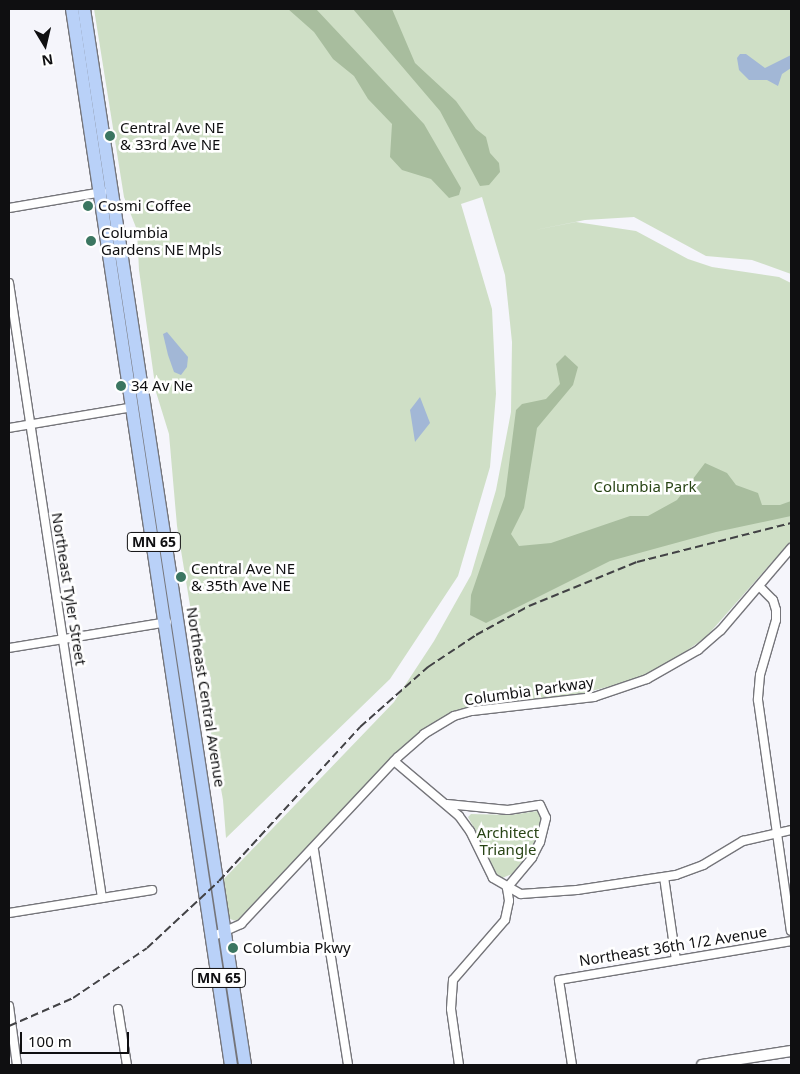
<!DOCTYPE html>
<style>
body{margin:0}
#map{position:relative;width:800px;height:1074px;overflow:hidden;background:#f5f5fb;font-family:"Noto Sans",sans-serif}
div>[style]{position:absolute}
.green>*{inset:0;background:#cfdfc6}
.forest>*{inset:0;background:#a8bd9e}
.water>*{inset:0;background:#a2b7d6}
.roads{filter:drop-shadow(1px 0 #75757a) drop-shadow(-1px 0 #75757a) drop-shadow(0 1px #75757a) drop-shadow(0 -1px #75757a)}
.minor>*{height:8px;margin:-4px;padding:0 4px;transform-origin:4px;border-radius:4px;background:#fff}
.tertiary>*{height:10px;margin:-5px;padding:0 5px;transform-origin:5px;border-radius:5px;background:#fff}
.primary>*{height:12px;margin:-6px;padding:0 6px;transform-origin:6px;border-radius:6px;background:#b9d1f8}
.rail>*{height:2px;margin-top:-1px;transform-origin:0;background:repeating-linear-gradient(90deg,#424245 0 8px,transparent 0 12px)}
.dots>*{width:14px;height:14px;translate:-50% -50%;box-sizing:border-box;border:2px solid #fff;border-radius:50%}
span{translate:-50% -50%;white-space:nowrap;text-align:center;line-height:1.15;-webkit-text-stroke:5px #fff;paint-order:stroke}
.shield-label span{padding:1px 4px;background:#fff;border:1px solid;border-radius:4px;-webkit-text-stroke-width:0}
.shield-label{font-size:14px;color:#0f0f11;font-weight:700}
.poi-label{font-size:15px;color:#0f0f11}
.left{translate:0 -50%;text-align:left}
.park-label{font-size:15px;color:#284415}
.street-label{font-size:15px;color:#0f0f11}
.frame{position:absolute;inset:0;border:10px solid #0f0f11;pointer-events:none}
.north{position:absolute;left:20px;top:20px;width:50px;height:50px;-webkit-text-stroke:4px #fff;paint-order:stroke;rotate:171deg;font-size:14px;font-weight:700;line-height:20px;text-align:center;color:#0f0f11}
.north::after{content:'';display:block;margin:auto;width:18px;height:22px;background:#0f0f11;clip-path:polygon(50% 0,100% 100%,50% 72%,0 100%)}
.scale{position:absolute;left:20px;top:1032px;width:109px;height:22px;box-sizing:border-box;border:2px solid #0f0f11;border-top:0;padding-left:6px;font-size:15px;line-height:18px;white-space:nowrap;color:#0f0f11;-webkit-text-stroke:4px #fff;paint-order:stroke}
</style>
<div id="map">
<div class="green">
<i style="clip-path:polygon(94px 9px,791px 9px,791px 274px,752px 260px,706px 256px,634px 217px,585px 220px,530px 231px,576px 222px,636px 231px,688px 259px,712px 267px,779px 277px,791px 283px,791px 555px,773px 561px,706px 637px,668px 664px,637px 679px,573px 696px,467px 708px,427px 726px,403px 747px,239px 922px,227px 918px,221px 882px,394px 702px,434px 641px,471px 575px,496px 490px,511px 412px,512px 342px,505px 275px,482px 197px,461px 204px,492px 309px,496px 394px,490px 467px,458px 576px,390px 679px,226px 838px,223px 800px,208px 716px,211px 678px,196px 642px,177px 526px,169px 434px,156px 392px,139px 270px,137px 230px,124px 197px)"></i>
<i style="clip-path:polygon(537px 811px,542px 816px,542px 824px,531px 850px,512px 874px,500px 879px,489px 868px,483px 844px,468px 817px,471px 814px,511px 815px)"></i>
</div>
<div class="forest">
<i style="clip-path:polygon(288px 9px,316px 9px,424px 124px,461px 188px,459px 195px,449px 198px,431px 179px,402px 170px,390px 157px,392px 124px,368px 99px,354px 76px,333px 59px,314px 32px)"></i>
<i style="clip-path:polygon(353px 9px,392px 9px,415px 63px,456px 101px,476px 129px,486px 137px,490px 153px,499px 163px,500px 172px,489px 185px,480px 186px,440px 111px)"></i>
<i style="clip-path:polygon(565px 355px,578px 367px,573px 385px,537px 428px,524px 508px,511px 534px,519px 546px,551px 543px,630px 516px,648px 516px,677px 500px,705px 463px,727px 473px,736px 485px,758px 493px,762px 505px,780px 505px,791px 501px,791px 516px,716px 532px,610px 561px,486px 623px,470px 615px,471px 595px,505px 496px,516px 410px,522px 404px,546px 399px,560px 384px,556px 364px)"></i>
</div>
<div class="water">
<i style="clip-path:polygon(740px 54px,746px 54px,765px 68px,791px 55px,791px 68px,782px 74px,778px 86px,767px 80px,749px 80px,739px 70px,737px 58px)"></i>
<i style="clip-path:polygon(167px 332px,188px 357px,187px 367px,181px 375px,174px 372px,168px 355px,163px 334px)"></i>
<i style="clip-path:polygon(420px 397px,430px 423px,415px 442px,410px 410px)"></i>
</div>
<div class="roads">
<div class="minor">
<i style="left:9px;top:208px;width:95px;rotate:-9.7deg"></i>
<i style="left:9px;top:283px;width:622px;rotate:81.4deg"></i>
<i style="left:9px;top:428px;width:126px;rotate:-9.6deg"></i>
<i style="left:760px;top:587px;width:18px;rotate:45deg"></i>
<i style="left:773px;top:600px;width:10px;rotate:73deg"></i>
<i style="left:776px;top:610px;width:10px;rotate:90deg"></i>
<i style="left:776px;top:620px;width:57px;rotate:106.2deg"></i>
<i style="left:760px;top:675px;width:25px;rotate:95deg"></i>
<i style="left:758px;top:700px;width:233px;rotate:81.9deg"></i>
<i style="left:9px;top:648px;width:160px;rotate:-9.3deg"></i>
<i style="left:394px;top:761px;width:85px;rotate:40.2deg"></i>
<i style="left:459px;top:816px;width:19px;rotate:54deg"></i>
<i style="left:470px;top:831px;width:52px;rotate:63.9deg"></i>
<i style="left:493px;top:878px;width:32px;rotate:30deg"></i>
<i style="left:521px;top:894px;width:56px;rotate:-4.1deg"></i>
<i style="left:577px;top:890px;width:100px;rotate:-8.6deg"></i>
<i style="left:676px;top:875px;width:29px;rotate:-20deg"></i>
<i style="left:703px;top:865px;width:47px;rotate:-31deg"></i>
<i style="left:743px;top:841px;width:49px;rotate:-12.9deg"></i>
<i style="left:447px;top:804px;width:61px;rotate:5.6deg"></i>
<i style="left:508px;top:810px;width:32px;rotate:-9deg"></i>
<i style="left:540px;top:805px;width:14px;rotate:65deg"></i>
<i style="left:546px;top:818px;width:25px;rotate:104deg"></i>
<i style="left:540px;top:842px;width:18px;rotate:117deg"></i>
<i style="left:532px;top:858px;width:39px;rotate:130deg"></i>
<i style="left:507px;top:888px;width:13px;rotate:81deg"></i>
<i style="left:509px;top:901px;width:19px;rotate:102deg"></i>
<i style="left:505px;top:920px;width:79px;rotate:130.9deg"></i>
<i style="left:453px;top:980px;width:29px;rotate:94deg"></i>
<i style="left:451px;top:1009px;width:57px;rotate:81.9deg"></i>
<i style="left:314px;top:850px;width:218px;rotate:81deg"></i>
<i style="left:664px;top:877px;width:84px;rotate:81.8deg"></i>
<i style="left:9px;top:913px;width:145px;rotate:-9.1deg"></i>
<i style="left:214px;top:936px;width:30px;rotate:-24deg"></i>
<i style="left:241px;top:924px;width:229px;rotate:-46.8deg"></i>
<i style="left:398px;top:757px;width:35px;rotate:-41deg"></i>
<i style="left:424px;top:734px;width:35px;rotate:-31deg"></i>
<i style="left:454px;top:716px;width:19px;rotate:-16deg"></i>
<i style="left:472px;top:711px;width:123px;rotate:-6.5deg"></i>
<i style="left:594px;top:697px;width:56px;rotate:-18.8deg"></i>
<i style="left:647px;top:679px;width:59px;rotate:-29.6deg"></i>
<i style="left:698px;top:650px;width:30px;rotate:-41deg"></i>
<i style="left:721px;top:630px;width:108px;rotate:-49.5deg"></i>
<i style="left:9px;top:1006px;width:60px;rotate:82.3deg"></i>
<i style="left:118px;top:1009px;width:57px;rotate:80.9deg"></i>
<i style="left:572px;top:1065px;width:86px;rotate:-98.7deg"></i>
<i style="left:559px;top:980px;width:235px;rotate:-9.5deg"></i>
</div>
<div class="tertiary">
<i style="left:702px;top:1065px;width:90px;rotate:-8.9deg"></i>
</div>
<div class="primary">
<i style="left:72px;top:9px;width:1068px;rotate:81.44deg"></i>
<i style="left:84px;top:9px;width:1068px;rotate:81.33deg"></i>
</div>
</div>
<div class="rail">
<i style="left:9px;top:1026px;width:70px;rotate:-23.6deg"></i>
<i style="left:73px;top:998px;width:89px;rotate:-34deg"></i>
<i style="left:147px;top:948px;width:98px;rotate:-42.9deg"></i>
<i style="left:219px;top:881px;width:209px;rotate:-47.5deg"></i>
<i style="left:360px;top:727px;width:91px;rotate:-41.4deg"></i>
<i style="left:428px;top:667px;width:58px;rotate:-33.7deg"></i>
<i style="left:476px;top:635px;width:60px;rotate:-28.7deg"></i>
<i style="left:529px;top:606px;width:117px;rotate:-22.2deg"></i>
<i style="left:637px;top:562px;width:159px;rotate:-14.2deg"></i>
</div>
<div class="dots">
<i style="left:110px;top:136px;background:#3b7661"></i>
<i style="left:88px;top:206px;background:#3b7661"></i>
<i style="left:91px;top:241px;background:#3b7661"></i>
<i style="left:121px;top:386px;background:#3b7661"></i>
<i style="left:181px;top:577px;background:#3b7661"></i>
<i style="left:233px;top:948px;background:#3b7661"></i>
</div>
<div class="shield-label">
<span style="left:154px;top:542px">MN 65</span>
<span style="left:219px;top:978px">MN 65</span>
</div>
<div class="poi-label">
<span class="left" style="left:120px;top:136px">Central Ave NE<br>&amp; 33rd Ave NE</span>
<span class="left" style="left:98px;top:206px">Cosmi Coffee</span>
<span class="left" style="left:101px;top:241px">Columbia<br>Gardens NE Mpls</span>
<span class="left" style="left:131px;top:386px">34 Av Ne</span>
<span class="left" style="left:191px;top:577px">Central Ave NE<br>&amp; 35th Ave NE</span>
<span class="left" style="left:243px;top:948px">Columbia Pkwy</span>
</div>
<div class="park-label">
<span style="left:645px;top:487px">Columbia Park</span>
<span style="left:508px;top:841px">Architect<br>Triangle</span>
</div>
<div class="street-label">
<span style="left:69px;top:589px;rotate:81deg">Northeast Tyler Street</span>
<span style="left:529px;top:691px;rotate:-8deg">Columbia Parkway</span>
<span style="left:206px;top:697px;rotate:81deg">Northeast Central Avenue</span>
<span style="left:673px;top:946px;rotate:-9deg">Northeast 36th 1/2 Avenue</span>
</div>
<div class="frame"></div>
<div class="north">N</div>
<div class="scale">100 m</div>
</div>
